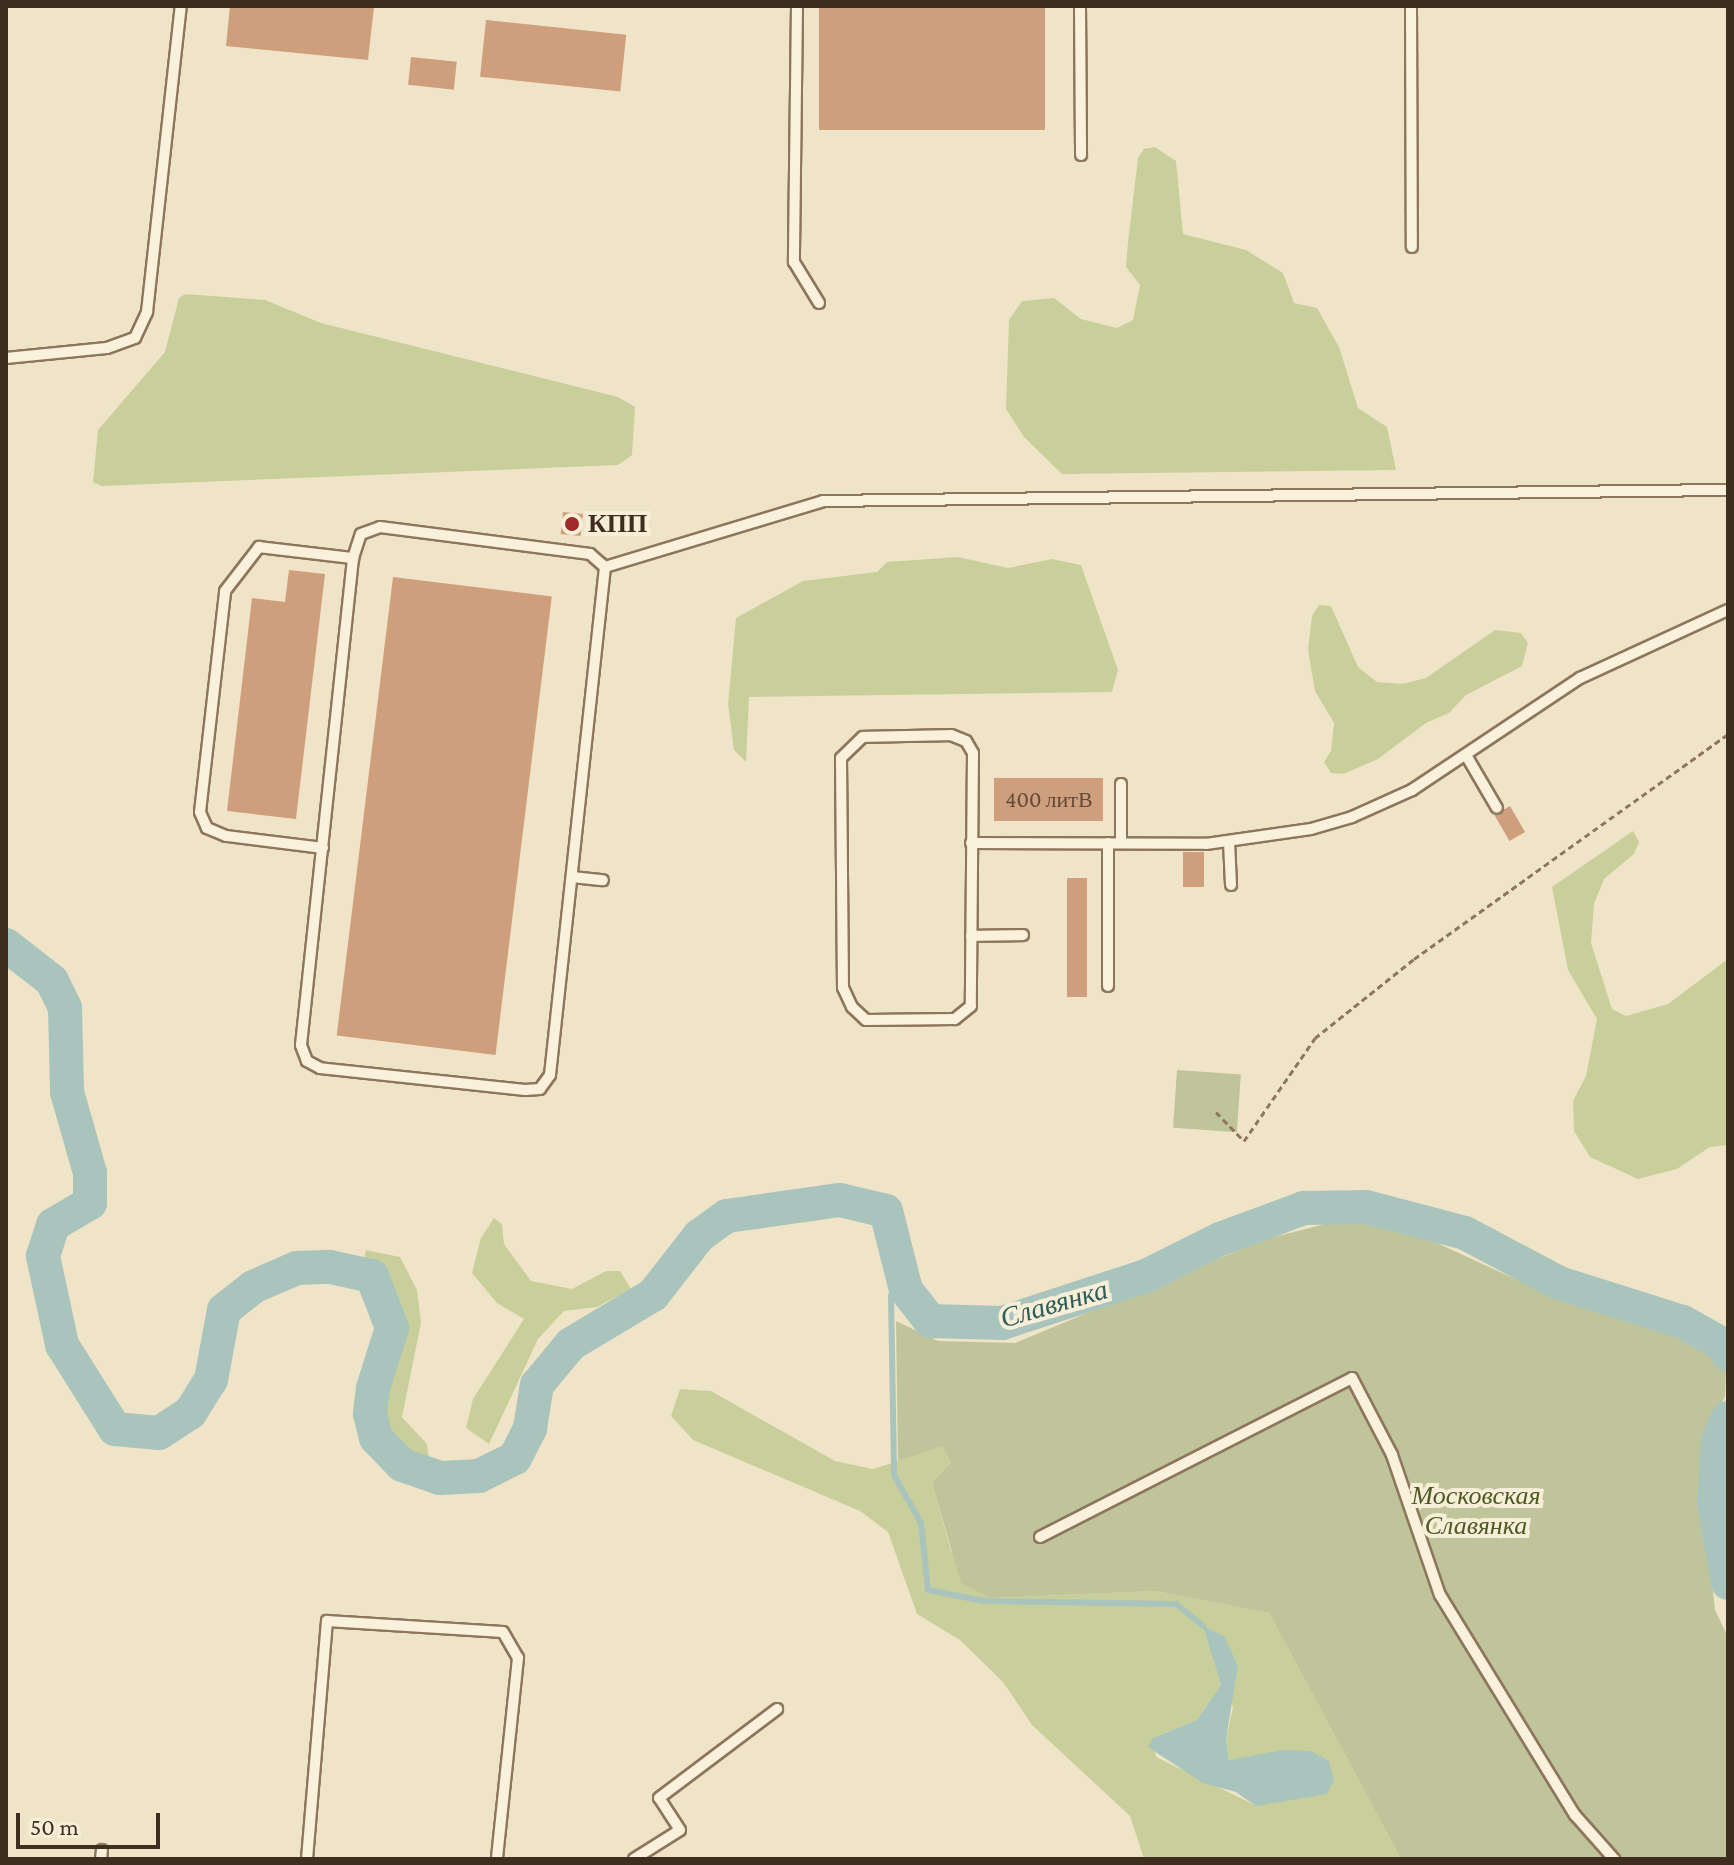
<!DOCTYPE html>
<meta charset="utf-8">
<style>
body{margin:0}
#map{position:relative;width:1734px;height:1865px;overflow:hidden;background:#f0e4c8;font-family:"Crimson Pro",serif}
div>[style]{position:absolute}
.green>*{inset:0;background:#c9cf9b}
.cemetery>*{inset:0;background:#bfc49a;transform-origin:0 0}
.water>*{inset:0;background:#a9c4bc}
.stream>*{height:6px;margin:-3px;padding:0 3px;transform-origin:3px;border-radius:3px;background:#a9c4bc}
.river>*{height:34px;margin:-17px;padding:0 17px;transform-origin:17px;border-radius:17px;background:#a9c4bc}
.building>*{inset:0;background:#cf9f7d;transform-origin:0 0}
.path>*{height:3px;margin-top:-1.5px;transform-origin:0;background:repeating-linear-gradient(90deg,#8d765c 0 6px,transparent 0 10px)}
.roads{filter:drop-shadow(2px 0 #8d765c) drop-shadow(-2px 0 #8d765c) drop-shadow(0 2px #8d765c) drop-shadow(0 -2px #8d765c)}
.service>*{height:10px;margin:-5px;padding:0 5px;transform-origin:5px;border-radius:5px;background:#faf1dc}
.dots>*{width:22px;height:22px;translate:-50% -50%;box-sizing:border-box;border:4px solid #f7eed8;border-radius:50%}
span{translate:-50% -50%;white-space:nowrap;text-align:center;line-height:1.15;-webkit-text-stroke:8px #f7eed8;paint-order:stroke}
.number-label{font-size:22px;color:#624a37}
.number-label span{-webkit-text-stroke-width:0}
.poi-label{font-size:26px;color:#3d2e20;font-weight:700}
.left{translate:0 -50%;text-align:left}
.park-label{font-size:26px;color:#4d5a26;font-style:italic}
.water-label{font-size:28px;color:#2f5d5a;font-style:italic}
.frame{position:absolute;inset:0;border:8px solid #3d2e20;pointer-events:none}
.scale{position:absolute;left:16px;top:1813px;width:144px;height:36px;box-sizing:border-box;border:4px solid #3d2e20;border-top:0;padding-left:10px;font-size:24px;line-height:28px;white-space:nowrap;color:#3d2e20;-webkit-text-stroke:6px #f7eed8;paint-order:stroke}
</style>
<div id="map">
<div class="green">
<i style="clip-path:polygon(1155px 147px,1176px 161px,1183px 234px,1246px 250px,1283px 273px,1294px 303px,1317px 308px,1339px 347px,1358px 408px,1387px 427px,1396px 470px,1062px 474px,1024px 437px,1006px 409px,1009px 320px,1022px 301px,1054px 298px,1081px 319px,1117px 328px,1133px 320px,1140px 285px,1126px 267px,1128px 242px,1138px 158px,1144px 149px)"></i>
<i style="clip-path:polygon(185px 294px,265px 300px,321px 323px,618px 397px,635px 407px,632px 455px,618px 465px,102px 486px,93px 482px,98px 430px,165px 352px,179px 298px)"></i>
<i style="clip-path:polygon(958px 557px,1008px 568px,1052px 559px,1081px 565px,1118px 670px,1112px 692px,749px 697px,746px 762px,734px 750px,728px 704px,736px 618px,803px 581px,877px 572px,887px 562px)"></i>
<i style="clip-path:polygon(1319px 605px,1331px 606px,1358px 667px,1377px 682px,1402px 684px,1426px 678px,1495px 630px,1521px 633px,1528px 643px,1522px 666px,1466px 695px,1449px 713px,1426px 723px,1378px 759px,1343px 774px,1331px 773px,1324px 762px,1331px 751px,1334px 723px,1315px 691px,1308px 650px,1312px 616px)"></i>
<i style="clip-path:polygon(1633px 831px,1639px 842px,1634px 854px,1604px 879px,1594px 904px,1591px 943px,1612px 1009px,1626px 1016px,1668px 1004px,1728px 959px,1728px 1145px,1710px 1147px,1677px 1169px,1638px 1179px,1590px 1157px,1574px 1131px,1573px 1101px,1586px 1076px,1597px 1019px,1568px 970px,1552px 887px)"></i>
<i style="clip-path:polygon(494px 1218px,502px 1224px,504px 1244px,531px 1281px,572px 1289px,606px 1271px,620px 1271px,631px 1289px,597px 1307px,564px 1311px,538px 1339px,489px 1444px,466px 1428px,473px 1399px,524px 1319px,497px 1303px,472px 1273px,481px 1238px)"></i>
<i style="clip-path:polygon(366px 1250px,400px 1257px,417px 1290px,421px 1323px,402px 1417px,427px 1444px,429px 1459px,409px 1459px,384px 1433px,380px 1395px,397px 1352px,398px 1309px,381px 1274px,362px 1267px)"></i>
<i style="clip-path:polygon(evenodd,680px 1389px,711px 1391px,835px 1461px,873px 1469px,942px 1447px,951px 1462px,932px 1483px,951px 1551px,990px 1598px,1155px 1591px,1269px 1613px,1401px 1859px,1144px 1859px,1130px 1816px,1032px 1725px,1003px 1682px,960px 1640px,917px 1614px,888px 1532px,860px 1511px,693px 1440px,671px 1416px,680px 1389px,1204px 1628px,1233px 1707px,1226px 1739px,1229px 1760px,1252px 1757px,1257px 1806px,1156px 1757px,1153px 1738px,1197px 1720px,1221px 1685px,1204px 1628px)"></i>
</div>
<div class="cemetery">
<i style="left:1177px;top:1070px;width:64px;height:58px;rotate:4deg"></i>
<i style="clip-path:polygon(1345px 1219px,1413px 1232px,1539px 1290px,1680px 1326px,1707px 1345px,1726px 1369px,1725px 1396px,1708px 1436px,1706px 1531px,1715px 1610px,1728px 1637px,1728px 1859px,1401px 1859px,1269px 1613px,1155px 1591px,990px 1598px,961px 1583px,932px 1483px,951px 1462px,942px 1447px,898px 1461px,896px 1321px,938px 1341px,1015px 1343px,1266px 1239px)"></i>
</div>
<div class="water">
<i style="clip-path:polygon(1203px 1626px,1224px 1636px,1238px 1666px,1226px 1739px,1229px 1760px,1283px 1750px,1311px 1751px,1329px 1761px,1334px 1780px,1327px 1794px,1256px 1806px,1236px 1792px,1203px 1783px,1148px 1747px,1153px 1738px,1197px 1720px,1221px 1685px)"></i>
</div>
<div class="stream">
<i style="left:903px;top:1277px;width:22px;rotate:122deg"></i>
<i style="left:891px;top:1296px;width:179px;rotate:89deg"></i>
<i style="left:894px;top:1475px;width:55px;rotate:60.6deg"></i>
<i style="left:921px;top:1523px;width:67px;rotate:84deg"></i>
<i style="left:928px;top:1590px;width:57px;rotate:11.1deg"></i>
<i style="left:984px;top:1601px;width:192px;rotate:0.9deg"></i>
<i style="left:1176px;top:1604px;width:35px;rotate:39deg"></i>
</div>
<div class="river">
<i style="left:6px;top:945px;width:58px;rotate:38deg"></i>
<i style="left:52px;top:981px;width:30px;rotate:64deg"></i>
<i style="left:65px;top:1008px;width:84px;rotate:88.6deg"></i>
<i style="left:67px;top:1092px;width:84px;rotate:74.1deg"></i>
<i style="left:90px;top:1173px;width:30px;rotate:90deg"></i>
<i style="left:90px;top:1203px;width:43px;rotate:149.3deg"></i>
<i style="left:53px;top:1225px;width:33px;rotate:108deg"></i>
<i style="left:43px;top:1256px;width:91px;rotate:77.9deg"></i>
<i style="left:62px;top:1345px;width:99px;rotate:57.8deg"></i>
<i style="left:115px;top:1429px;width:44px;rotate:5.2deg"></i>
<i style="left:159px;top:1433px;width:37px;rotate:-33deg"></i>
<i style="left:190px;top:1413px;width:39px;rotate:-58deg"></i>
<i style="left:211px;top:1380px;width:71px;rotate:-79.5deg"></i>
<i style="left:224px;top:1310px;width:37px;rotate:-38deg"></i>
<i style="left:253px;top:1287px;width:48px;rotate:-23.4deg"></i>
<i style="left:297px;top:1268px;width:33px;rotate:-2deg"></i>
<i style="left:330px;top:1267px;width:43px;rotate:12.1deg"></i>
<i style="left:372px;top:1276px;width:56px;rotate:69deg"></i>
<i style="left:392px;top:1328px;width:63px;rotate:107.6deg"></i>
<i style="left:373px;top:1388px;width:26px;rotate:97deg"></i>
<i style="left:370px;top:1414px;width:25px;rotate:76deg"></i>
<i style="left:376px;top:1438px;width:37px;rotate:46deg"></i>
<i style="left:402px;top:1465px;width:40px;rotate:18.9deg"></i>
<i style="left:440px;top:1478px;width:39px;rotate:-3deg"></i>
<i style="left:479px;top:1476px;width:40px;rotate:-26.6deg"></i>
<i style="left:515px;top:1458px;width:34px;rotate:-63deg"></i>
<i style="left:530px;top:1428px;width:44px;rotate:-80.8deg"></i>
<i style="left:537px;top:1385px;width:53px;rotate:-50.3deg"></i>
<i style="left:571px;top:1344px;width:96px;rotate:-30.9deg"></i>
<i style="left:653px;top:1295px;width:75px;rotate:-52.1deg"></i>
<i style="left:699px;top:1236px;width:34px;rotate:-36deg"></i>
<i style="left:727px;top:1216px;width:114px;rotate:-8.1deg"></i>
<i style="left:840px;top:1200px;width:47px;rotate:13.4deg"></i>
<i style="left:886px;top:1211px;width:81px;rotate:75.8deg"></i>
<i style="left:906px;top:1290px;width:39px;rotate:52deg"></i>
<i style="left:930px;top:1321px;width:72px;rotate:1.6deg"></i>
<i style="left:1002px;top:1323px;width:151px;rotate:-18.1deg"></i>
<i style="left:1146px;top:1276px;width:83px;rotate:-26.6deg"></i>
<i style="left:1220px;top:1239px;width:90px;rotate:-20.3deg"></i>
<i style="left:1304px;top:1208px;width:62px;rotate:-0.9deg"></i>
<i style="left:1366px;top:1207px;width:102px;rotate:14.7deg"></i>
<i style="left:1465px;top:1233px;width:106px;rotate:28deg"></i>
<i style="left:1559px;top:1283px;width:130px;rotate:17.5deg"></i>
<i style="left:1683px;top:1322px;width:45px;rotate:29.4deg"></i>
<i style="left:1722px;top:1344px;width:12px;rotate:59deg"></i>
<i style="left:1728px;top:1418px;width:26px;rotate:113deg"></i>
<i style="left:1718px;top:1442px;width:60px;rotate:93.8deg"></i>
<i style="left:1714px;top:1502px;width:82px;rotate:80.2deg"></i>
</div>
<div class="building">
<i style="clip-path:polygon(230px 6px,374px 7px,368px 60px,226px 46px)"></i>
<i style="left:819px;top:6px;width:226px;height:124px"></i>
<i style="left:486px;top:20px;width:141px;height:57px;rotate:6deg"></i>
<i style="left:411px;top:57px;width:46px;height:28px;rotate:6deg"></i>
<i style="left:563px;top:512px;width:20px;height:22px;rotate:6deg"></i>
<i style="clip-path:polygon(289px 570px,325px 574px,296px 819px,227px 811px,252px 598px,285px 602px)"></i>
<i style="left:393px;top:577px;width:160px;height:462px;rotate:7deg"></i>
<i style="left:994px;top:778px;width:109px;height:43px"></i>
<i style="left:1510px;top:806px;width:30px;height:18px;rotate:60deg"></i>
<i style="left:1204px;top:852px;width:35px;height:21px;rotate:90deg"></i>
<i style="left:1067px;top:878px;width:20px;height:119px"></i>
</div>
<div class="path">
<i style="left:1216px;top:1112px;width:40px;rotate:46deg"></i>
<i style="left:1244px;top:1141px;width:125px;rotate:-55.4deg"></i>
<i style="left:1315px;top:1038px;width:127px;rotate:-38.6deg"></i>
<i style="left:1414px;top:959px;width:386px;rotate:-35.6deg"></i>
</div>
<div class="roads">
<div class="service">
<i style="left:797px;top:6px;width:256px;rotate:90.7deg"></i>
<i style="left:794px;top:262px;width:48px;rotate:58.6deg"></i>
<i style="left:1080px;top:6px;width:149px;rotate:89.6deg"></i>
<i style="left:1411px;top:6px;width:241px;rotate:89.8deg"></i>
<i style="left:6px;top:358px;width:101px;rotate:-5.7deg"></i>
<i style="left:107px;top:348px;width:30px;rotate:-20deg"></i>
<i style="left:135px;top:338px;width:29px;rotate:-65deg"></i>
<i style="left:147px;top:312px;width:308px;rotate:-83.7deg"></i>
<i style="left:605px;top:567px;width:511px;rotate:96.18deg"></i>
<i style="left:550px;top:1075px;width:17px;rotate:126deg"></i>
<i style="left:540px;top:1089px;width:15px;rotate:176deg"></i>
<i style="left:525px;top:1090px;width:206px;rotate:-173.9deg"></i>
<i style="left:320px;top:1068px;width:15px;rotate:-152deg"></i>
<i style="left:307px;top:1061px;width:17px;rotate:-111deg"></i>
<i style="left:301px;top:1045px;width:490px;rotate:-83.9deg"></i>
<i style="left:353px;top:558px;width:25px;rotate:-72deg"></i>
<i style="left:361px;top:534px;width:20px;rotate:-20deg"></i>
<i style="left:380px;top:527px;width:212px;rotate:7.3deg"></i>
<i style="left:590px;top:554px;width:20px;rotate:41deg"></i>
<i style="left:605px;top:567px;width:228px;rotate:-16.8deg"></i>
<i style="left:823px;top:501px;width:905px;rotate:-0.7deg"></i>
<i style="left:951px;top:735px;width:16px;rotate:22deg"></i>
<i style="left:966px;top:741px;width:14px;rotate:60deg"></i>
<i style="left:973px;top:753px;width:253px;rotate:90.5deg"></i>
<i style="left:971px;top:1006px;width:21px;rotate:141deg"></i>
<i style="left:955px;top:1019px;width:89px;rotate:179.4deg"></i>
<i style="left:866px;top:1020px;width:19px;rotate:-137deg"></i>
<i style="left:852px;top:1007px;width:21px;rotate:-115deg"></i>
<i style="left:843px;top:988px;width:230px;rotate:-90.5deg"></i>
<i style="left:841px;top:758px;width:30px;rotate:-44deg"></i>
<i style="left:863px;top:737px;width:88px;rotate:-1.3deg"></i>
<i style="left:1466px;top:755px;width:61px;rotate:59.7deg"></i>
<i style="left:1229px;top:842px;width:43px;rotate:87.3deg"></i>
<i style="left:971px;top:843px;width:235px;rotate:0.2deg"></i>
<i style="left:1206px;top:844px;width:106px;rotate:-8.1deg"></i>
<i style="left:1311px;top:829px;width:43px;rotate:-16.3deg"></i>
<i style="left:1352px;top:817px;width:66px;rotate:-24.2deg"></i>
<i style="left:1412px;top:790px;width:202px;rotate:-33.7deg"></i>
<i style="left:1580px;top:678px;width:163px;rotate:-24.7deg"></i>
<i style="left:1121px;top:843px;width:59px;rotate:-90deg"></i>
<i style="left:323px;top:848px;width:98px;rotate:-172.9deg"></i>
<i style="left:226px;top:836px;width:21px;rotate:-157deg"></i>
<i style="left:207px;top:828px;width:17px;rotate:-114deg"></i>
<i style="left:200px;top:812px;width:222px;rotate:-83.5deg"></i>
<i style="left:225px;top:591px;width:56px;rotate:-52.3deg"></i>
<i style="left:259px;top:547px;width:95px;rotate:6.7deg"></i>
<i style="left:572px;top:877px;width:31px;rotate:6deg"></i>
<i style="left:971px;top:936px;width:52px;rotate:-1.1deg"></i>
<i style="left:1108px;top:986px;width:143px;rotate:-90deg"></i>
<i style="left:1040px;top:1537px;width:350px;rotate:-27deg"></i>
<i style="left:1352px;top:1378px;width:87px;rotate:62.5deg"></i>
<i style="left:1392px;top:1455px;width:148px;rotate:71.1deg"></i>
<i style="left:1440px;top:1595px;width:258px;rotate:58.5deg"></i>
<i style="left:1575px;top:1815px;width:59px;rotate:48.4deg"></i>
<i style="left:101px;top:1859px;width:9px;rotate:-84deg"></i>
<i style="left:307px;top:1859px;width:239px;rotate:-85.2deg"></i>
<i style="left:327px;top:1621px;width:176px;rotate:3.6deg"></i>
<i style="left:503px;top:1632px;width:30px;rotate:60deg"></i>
<i style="left:518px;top:1658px;width:202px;rotate:96deg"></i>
<i style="left:634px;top:1859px;width:54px;rotate:-32.2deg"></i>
<i style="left:680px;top:1830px;width:38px;rotate:-123deg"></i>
<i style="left:659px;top:1798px;width:148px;rotate:-37deg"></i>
</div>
</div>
<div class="dots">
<i style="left:572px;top:524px;background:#9e2a2b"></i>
</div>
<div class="number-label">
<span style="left:1049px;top:800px">400 литВ</span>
</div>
<div class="poi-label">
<span class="left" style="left:588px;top:524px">КПП</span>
</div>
<div class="park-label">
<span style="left:1476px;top:1511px">Московская<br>Славянка</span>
</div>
<div class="water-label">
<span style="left:1054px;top:1304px;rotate:-16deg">Славянка</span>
</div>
<div class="frame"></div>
<div class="scale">50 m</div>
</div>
